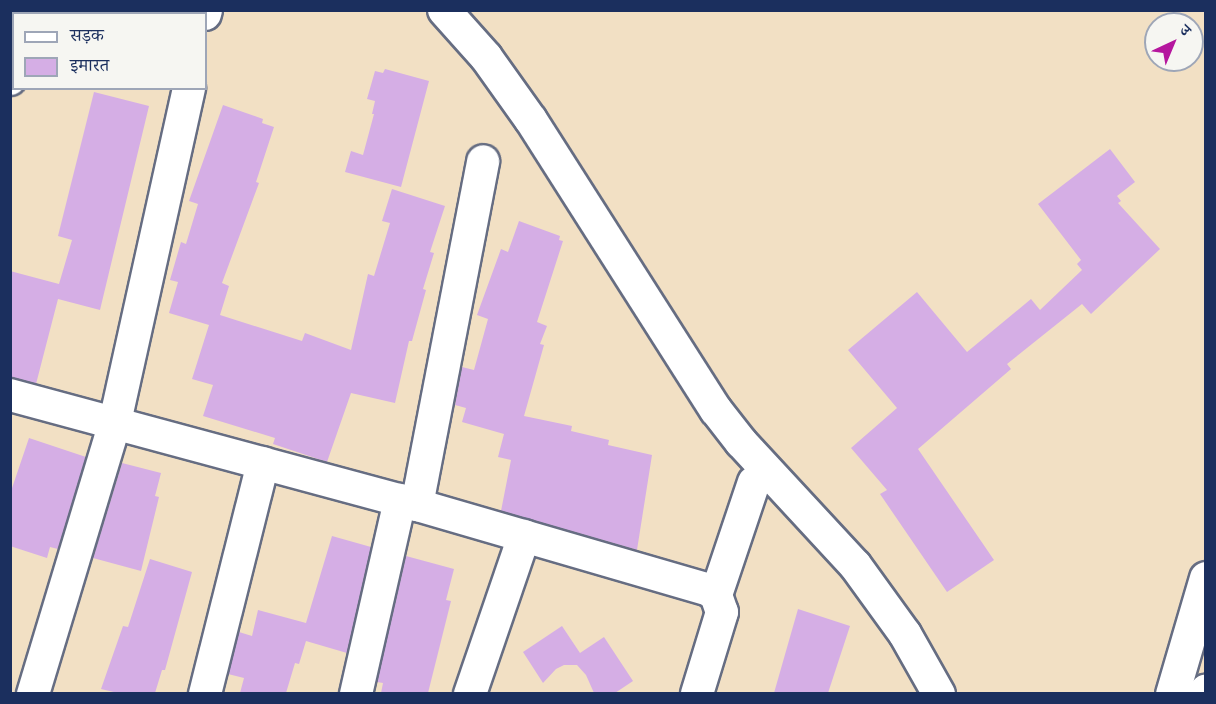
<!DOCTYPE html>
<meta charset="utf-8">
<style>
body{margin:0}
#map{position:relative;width:1216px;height:704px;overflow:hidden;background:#f2e0c4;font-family:Alegreya,"Noto Serif Devanagari",serif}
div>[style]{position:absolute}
.building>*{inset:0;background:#d5aee5}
.roads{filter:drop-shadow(2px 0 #666d82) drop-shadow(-2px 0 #666d82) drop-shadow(0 2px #666d82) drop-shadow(0 -2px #666d82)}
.minor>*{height:32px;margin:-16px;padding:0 16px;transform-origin:16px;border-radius:16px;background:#fff}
.primary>*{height:33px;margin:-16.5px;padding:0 16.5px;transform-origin:16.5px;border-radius:16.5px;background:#fff}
span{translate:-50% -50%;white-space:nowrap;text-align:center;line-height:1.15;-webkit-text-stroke:4.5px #f6f6f2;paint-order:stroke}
.frame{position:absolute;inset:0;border:12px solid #1b2f5e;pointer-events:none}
.legend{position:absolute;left:12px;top:12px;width:195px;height:78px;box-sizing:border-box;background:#f6f6f2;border:2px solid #9ea6b7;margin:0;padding:8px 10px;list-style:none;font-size:18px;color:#1b2f5e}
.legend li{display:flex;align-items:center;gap:12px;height:30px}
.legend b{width:30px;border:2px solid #9ea6b7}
.north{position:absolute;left:1144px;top:12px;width:60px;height:60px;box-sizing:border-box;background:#f6f6f2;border:2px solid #9ea6b7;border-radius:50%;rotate:44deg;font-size:16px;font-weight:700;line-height:24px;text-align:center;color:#1b2f5e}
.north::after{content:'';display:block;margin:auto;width:21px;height:27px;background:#b5179e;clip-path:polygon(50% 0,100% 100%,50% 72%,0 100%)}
</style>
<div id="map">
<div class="building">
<i style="clip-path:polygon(385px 69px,429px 81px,401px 187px,345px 172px,351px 151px,363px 155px,374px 114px,372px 114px,375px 101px,367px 99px,375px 71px,383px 73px)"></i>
<i style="clip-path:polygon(94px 92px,149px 106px,100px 310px,58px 299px,36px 384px,10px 378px,10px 271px,59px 284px,72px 240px,58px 236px)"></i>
<i style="clip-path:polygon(223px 105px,263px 119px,262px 123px,274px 127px,256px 182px,259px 183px,222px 283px,229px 286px,220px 315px,302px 341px,305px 333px,351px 350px,368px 274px,374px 276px,390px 223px,382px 221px,392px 189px,445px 206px,430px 252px,434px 253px,423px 289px,426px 290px,412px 341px,409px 341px,395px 403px,351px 393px,327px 462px,273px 444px,275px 438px,203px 416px,213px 385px,192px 379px,209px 325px,169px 313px,178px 282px,170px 280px,181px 242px,186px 244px,198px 204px,189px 201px)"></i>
<i style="clip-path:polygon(1110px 149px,1135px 182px,1117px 196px,1121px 201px,1118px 203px,1160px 249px,1091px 314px,1082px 304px,1007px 364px,1011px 369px,918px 449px,994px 560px,947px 592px,880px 494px,887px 490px,851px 448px,897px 408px,848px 350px,917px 292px,967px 352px,1031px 299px,1040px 310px,1082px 270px,1077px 264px,1081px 260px,1038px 204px)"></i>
<i style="clip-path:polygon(519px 221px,560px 236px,559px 240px,563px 241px,537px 322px,547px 326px,540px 344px,544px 345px,524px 416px,572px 426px,571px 431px,609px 440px,608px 445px,652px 455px,637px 550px,501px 511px,511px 460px,498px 457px,504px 434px,462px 422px,466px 408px,455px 405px,462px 367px,474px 370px,488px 319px,477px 315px,501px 249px,508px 252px)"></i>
<i style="clip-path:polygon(29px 438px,86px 457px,58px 549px,50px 547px,47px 558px,10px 546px,10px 494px)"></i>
<i style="clip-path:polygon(122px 463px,161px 473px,155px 496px,159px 497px,141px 571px,93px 558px)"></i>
<i style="clip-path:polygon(332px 536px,371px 547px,347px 653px,306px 641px,299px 664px,295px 663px,286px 693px,240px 693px,244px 678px,228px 674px,239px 632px,252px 636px,258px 610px,306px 623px)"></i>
<i style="clip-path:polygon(406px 556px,454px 569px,446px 600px,451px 601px,428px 693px,381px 693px,383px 683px,377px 682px)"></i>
<i style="clip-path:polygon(150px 559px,192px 572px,165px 670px,162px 670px,155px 693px,118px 693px,101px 689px,123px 626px,128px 627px)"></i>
<i style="clip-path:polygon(798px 609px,850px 626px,828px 693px,774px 693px)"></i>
<i style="clip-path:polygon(562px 626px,580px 653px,604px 637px,633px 681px,615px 693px,594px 693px,586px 675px,577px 665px,564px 665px,556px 669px,543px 683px,523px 652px)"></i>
</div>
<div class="roads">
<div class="minor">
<i style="left:444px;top:10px;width:63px;rotate:48.2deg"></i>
<i style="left:486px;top:57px;width:77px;rotate:54.5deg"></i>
<i style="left:531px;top:120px;width:344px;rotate:57.5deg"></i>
<i style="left:716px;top:410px;width:41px;rotate:52deg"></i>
<i style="left:741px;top:442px;width:168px;rotate:47.2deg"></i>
<i style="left:855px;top:565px;width:85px;rotate:54.1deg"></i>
<i style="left:905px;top:634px;width:69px;rotate:60.5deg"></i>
<i style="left:25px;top:14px;width:4px;rotate:-76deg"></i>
<i style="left:205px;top:14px;width:4px;rotate:-76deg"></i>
<i style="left:10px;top:79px;width:14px;rotate:-73deg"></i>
<i style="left:10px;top:395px;width:422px;rotate:15.1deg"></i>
<i style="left:417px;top:505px;width:304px;rotate:16.2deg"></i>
<i style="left:709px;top:590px;width:9px;rotate:36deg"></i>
<i style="left:716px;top:595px;width:18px;rotate:71deg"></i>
<i style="left:722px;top:612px;width:86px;rotate:107deg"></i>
<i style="left:417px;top:505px;width:350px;rotate:-79.1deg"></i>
<i style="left:716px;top:595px;width:119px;rotate:-71.4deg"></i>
<i style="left:33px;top:694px;width:284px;rotate:-73.2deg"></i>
<i style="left:115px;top:422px;width:342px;rotate:-77.5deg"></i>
<i style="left:205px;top:694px;width:238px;rotate:-75.9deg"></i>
<i style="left:356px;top:694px;width:199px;rotate:-77.2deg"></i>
<i style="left:470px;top:694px;width:167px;rotate:-71.1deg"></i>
</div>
<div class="primary">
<i style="left:1172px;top:694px;width:121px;rotate:-73.7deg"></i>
<i style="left:1204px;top:694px;width:4px;rotate:-63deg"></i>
</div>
</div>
<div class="frame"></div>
<ul class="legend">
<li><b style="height:8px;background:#fff"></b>सड़क</li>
<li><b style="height:16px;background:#d5aee5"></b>इमारत</li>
</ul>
<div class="north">उ</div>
</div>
